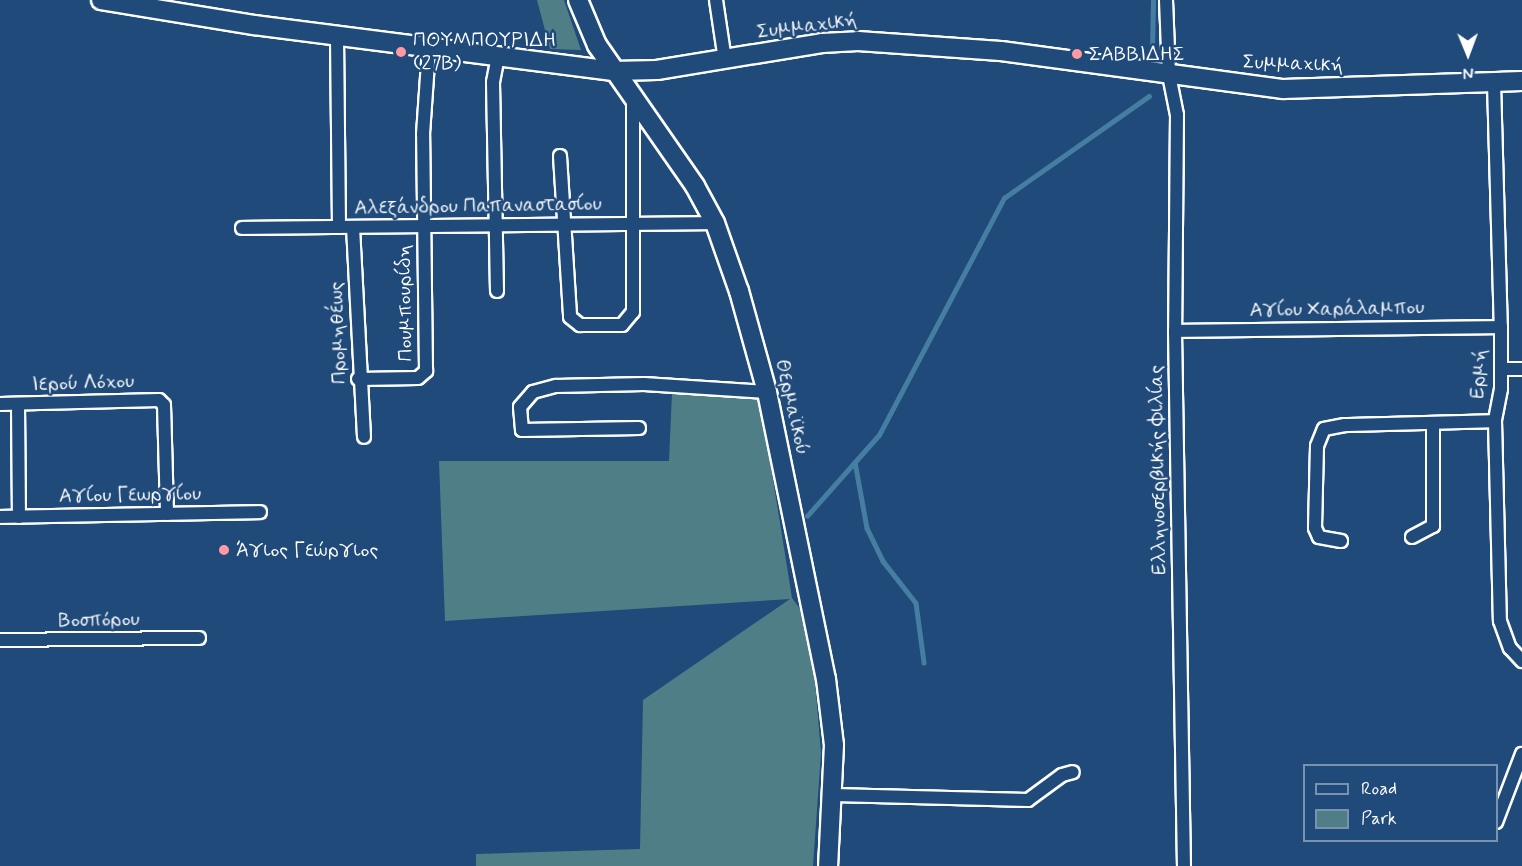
<!DOCTYPE html>
<meta charset="utf-8">
<style>
body{margin:0}
#map{position:relative;width:1522px;height:866px;overflow:hidden;background:#1f4a7a;font-family:Mynerve,sans-serif}
div>[style]{position:absolute}
.green>*{inset:0;background:#507e87}
.stream>*{height:4.5px;margin:-2.25px;padding:0 2.25px;transform-origin:2.25px;border-radius:2.25px;background:#467ea1}
.roads{filter:drop-shadow(2px 0 #fff) drop-shadow(-2px 0 #fff) drop-shadow(0 2px #fff) drop-shadow(0 -2px #fff)}
.street>*{height:12px;margin:-6px;padding:0 6px;transform-origin:6px;border-radius:6px;background:#1f4a7a}
.secondary>*{height:18px;margin:-9px;padding:0 9px;transform-origin:9px;border-radius:9px;background:#1f4a7a}
.dots>*{width:16px;height:16px;translate:-50% -50%;box-sizing:border-box;border:3px solid #1f4a7a;border-radius:50%}
span{translate:-50% -50%;white-space:nowrap;text-align:center;line-height:1.15;-webkit-text-stroke:5px #1f4a7a;paint-order:stroke}
.street-label{font-size:20px;color:#fff}
.poi-label{font-size:20px;color:#fff}
.left{translate:0 -50%;text-align:left}
.legend{position:absolute;left:1303px;top:764px;width:195px;height:78px;box-sizing:border-box;background:#1f4a7a;border:2px solid #7992af;margin:0;padding:8px 10px;list-style:none;font-size:18px;color:#fff}
.legend li{display:flex;align-items:center;gap:12px;height:30px}
.legend b{width:30px;border:2px solid #7992af}
.north{position:absolute;left:1438px;top:24px;width:60px;height:60px;-webkit-text-stroke:4px #1f4a7a;paint-order:stroke;rotate:179deg;font-size:16px;font-weight:700;line-height:24px;text-align:center;color:#fff}
.north::after{content:'';display:block;margin:auto;width:21px;height:27px;background:#fff;clip-path:polygon(50% 0,100% 100%,50% 72%,0 100%)}
</style>
<div id="map">
<div class="green">
<i style="clip-path:polygon(537px 0,564px 0,581px 50px,550px 49px)"></i>
<i style="clip-path:polygon(672px 393px,760px 398px,792px 598px,800px 609px,815px 681px,821px 753px,813px 866px,476px 866px,476px 854px,640px 849px,643px 700px,790px 599px,445px 621px,439px 461px,669px 461px)"></i>
</div>
<div class="stream">
<i style="left:1152px;top:52px;width:52px;rotate:-88.9deg"></i>
<i style="left:855px;top:462px;width:67px;rotate:79.7deg"></i>
<i style="left:867px;top:528px;width:37px;rotate:64deg"></i>
<i style="left:883px;top:561px;width:53px;rotate:51.8deg"></i>
<i style="left:916px;top:603px;width:60px;rotate:82.3deg"></i>
<i style="left:807px;top:516px;width:108px;rotate:-48.4deg"></i>
<i style="left:879px;top:435px;width:268px;rotate:-62.2deg"></i>
<i style="left:1004px;top:198px;width:177px;rotate:-35.1deg"></i>
</div>
<div class="roads">
<div class="street">
<i style="left:716px;top:0;width:61px;rotate:81.5deg"></i>
<i style="left:1166px;top:0;width:75px;rotate:87.7deg"></i>
<i style="left:1169px;top:75px;width:41px;rotate:78.7deg"></i>
<i style="left:1177px;top:115px;width:216px;rotate:90.5deg"></i>
<i style="left:1175px;top:331px;width:535px;rotate:89.04deg"></i>
<i style="left:337px;top:36px;width:191px;rotate:89.4deg"></i>
<i style="left:1494px;top:83px;width:244px;rotate:88.4deg"></i>
<i style="left:1501px;top:327px;width:62px;rotate:90deg"></i>
<i style="left:1501px;top:389px;width:33px;rotate:101deg"></i>
<i style="left:1495px;top:421px;width:200px;rotate:88.6deg"></i>
<i style="left:1500px;top:621px;width:29px;rotate:70deg"></i>
<i style="left:1510px;top:648px;width:18px;rotate:47deg"></i>
<i style="left:560px;top:156px;width:161px;rotate:86.4deg"></i>
<i style="left:570px;top:317px;width:13px;rotate:39deg"></i>
<i style="left:580px;top:325px;width:42px"></i>
<i style="left:622px;top:325px;width:17px;rotate:-50deg"></i>
<i style="left:633px;top:312px;width:213px;rotate:-90deg"></i>
<i style="left:353px;top:227px;width:210px;rotate:87deg"></i>
<i style="left:242px;top:228px;width:473px;rotate:-0.6deg"></i>
<i style="left:497px;top:291px;width:209px;rotate:-91.1deg"></i>
<i style="left:493px;top:82px;width:25px;rotate:-79deg"></i>
<i style="left:1175px;top:331px;width:326px;rotate:-0.7deg"></i>
<i style="left:1501px;top:369px;width:21px"></i>
<i style="left:358px;top:379px;width:60px;rotate:-1deg"></i>
<i style="left:418px;top:378px;width:11px;rotate:-41deg"></i>
<i style="left:426px;top:371px;width:237px;rotate:-90.7deg"></i>
<i style="left:423px;top:134px;width:86px;rotate:-86deg"></i>
<i style="left:0;top:404px;width:159px;rotate:-1.4deg"></i>
<i style="left:159px;top:400px;width:7px;rotate:45deg"></i>
<i style="left:164px;top:405px;width:109px;rotate:88.4deg"></i>
<i style="left:18px;top:404px;width:113px;rotate:89.5deg"></i>
<i style="left:639px;top:428px;width:117px;rotate:179deg"></i>
<i style="left:522px;top:430px;width:23px;rotate:-95deg"></i>
<i style="left:520px;top:407px;width:20px;rotate:-49deg"></i>
<i style="left:533px;top:392px;width:24px;rotate:-15deg"></i>
<i style="left:556px;top:386px;width:88px;rotate:-1.3deg"></i>
<i style="left:644px;top:384px;width:123px;rotate:3.7deg"></i>
<i style="left:0;top:517px;width:260px;rotate:-1.1deg"></i>
<i style="left:1412px;top:537px;width:24px;rotate:-28deg"></i>
<i style="left:1433px;top:526px;width:102px;rotate:-90deg"></i>
<i style="left:1341px;top:541px;width:22px;rotate:-170deg"></i>
<i style="left:1319px;top:537px;width:10px;rotate:-114deg"></i>
<i style="left:1315px;top:528px;width:82px;rotate:-88.6deg"></i>
<i style="left:1317px;top:446px;width:18px;rotate:-68deg"></i>
<i style="left:1324px;top:429px;width:21px;rotate:-11deg"></i>
<i style="left:1345px;top:425px;width:150px;rotate:-1.5deg"></i>
<i style="left:0;top:640px;width:199px;rotate:-0.6deg"></i>
<i style="left:834px;top:795px;width:194px;rotate:1.5deg"></i>
<i style="left:1028px;top:800px;width:42px;rotate:-36.3deg"></i>
<i style="left:1062px;top:775px;width:11px;rotate:-15deg"></i>
<i style="left:1496px;top:822px;width:73px;rotate:-69.1deg"></i>
</div>
<div class="secondary">
<i style="left:101px;top:0;width:155px;rotate:9.3deg"></i>
<i style="left:254px;top:25px;width:362px;rotate:7.3deg"></i>
<i style="left:613px;top:71px;width:44px;rotate:-1.3deg"></i>
<i style="left:657px;top:70px;width:167px;rotate:-9.3deg"></i>
<i style="left:822px;top:43px;width:36px;rotate:-3deg"></i>
<i style="left:858px;top:41px;width:143px;rotate:4deg"></i>
<i style="left:1001px;top:51px;width:285px;rotate:7.7deg"></i>
<i style="left:1283px;top:89px;width:239px;rotate:-1.9deg"></i>
<i style="left:578px;top:0;width:49px;rotate:67.1deg"></i>
<i style="left:597px;top:45px;width:172px;rotate:55.2deg"></i>
<i style="left:695px;top:186px;width:42px;rotate:61.6deg"></i>
<i style="left:715px;top:223px;width:72px;rotate:70.6deg"></i>
<i style="left:739px;top:291px;width:105px;rotate:74.5deg"></i>
<i style="left:767px;top:392px;width:293px;rotate:78.4deg"></i>
<i style="left:826px;top:679px;width:66px;rotate:83.1deg"></i>
<i style="left:834px;top:745px;width:121px;rotate:92.8deg"></i>
</div>
</div>
<div class="dots">
<i style="left:401px;top:52px;background:#ff9aa2"></i>
<i style="left:1077px;top:54px;background:#ff9aa2"></i>
<i style="left:224px;top:550px;background:#ff9aa2"></i>
</div>
<div class="street-label">
<span style="left:807px;top:26px;rotate:-7deg">Συμμαχική</span>
<span style="left:1293px;top:64px;rotate:2deg">Συμμαχική</span>
<span style="left:478px;top:206px;rotate:-1deg">Αλεξάνδρου Παπαναστασίου</span>
<span style="left:405px;top:303px;rotate:-91deg">Πουμπουρίδη</span>
<span style="left:1337px;top:309px;rotate:-1deg">Αγίου Χαράλαμπου</span>
<span style="left:338px;top:333px;rotate:-92deg">Προμηθέως</span>
<span style="left:1479px;top:374px;rotate:-87deg">Ερμή</span>
<span style="left:83px;top:383px;rotate:-2deg">Ιερού Λόχου</span>
<span style="left:792px;top:407px;rotate:77deg">Θερμαϊκού</span>
<span style="left:1158px;top:470px;rotate:-91deg">Ελληνοσερβικής Φιλίας</span>
<span style="left:130px;top:495px;rotate:-1deg">Αγίου Γεωργίου</span>
<span style="left:99px;top:620px;rotate:-1deg">Βοσπόρου</span>
</div>
<div class="poi-label">
<span class="left" style="left:413px;top:52px">ΠΟΥΜΠΟΥΡΙΔΗ<br>(27Β)</span>
<span class="left" style="left:1089px;top:54px">ΣΑΒΒΙΔΗΣ</span>
<span class="left" style="left:236px;top:550px">Άγιος Γεώργιος</span>
</div>
<ul class="legend">
<li><b style="height:8px;background:#1f4a7a"></b>Road</li>
<li><b style="height:16px;background:#507e87"></b>Park</li>
</ul>
<div class="north">N</div>
</div>
